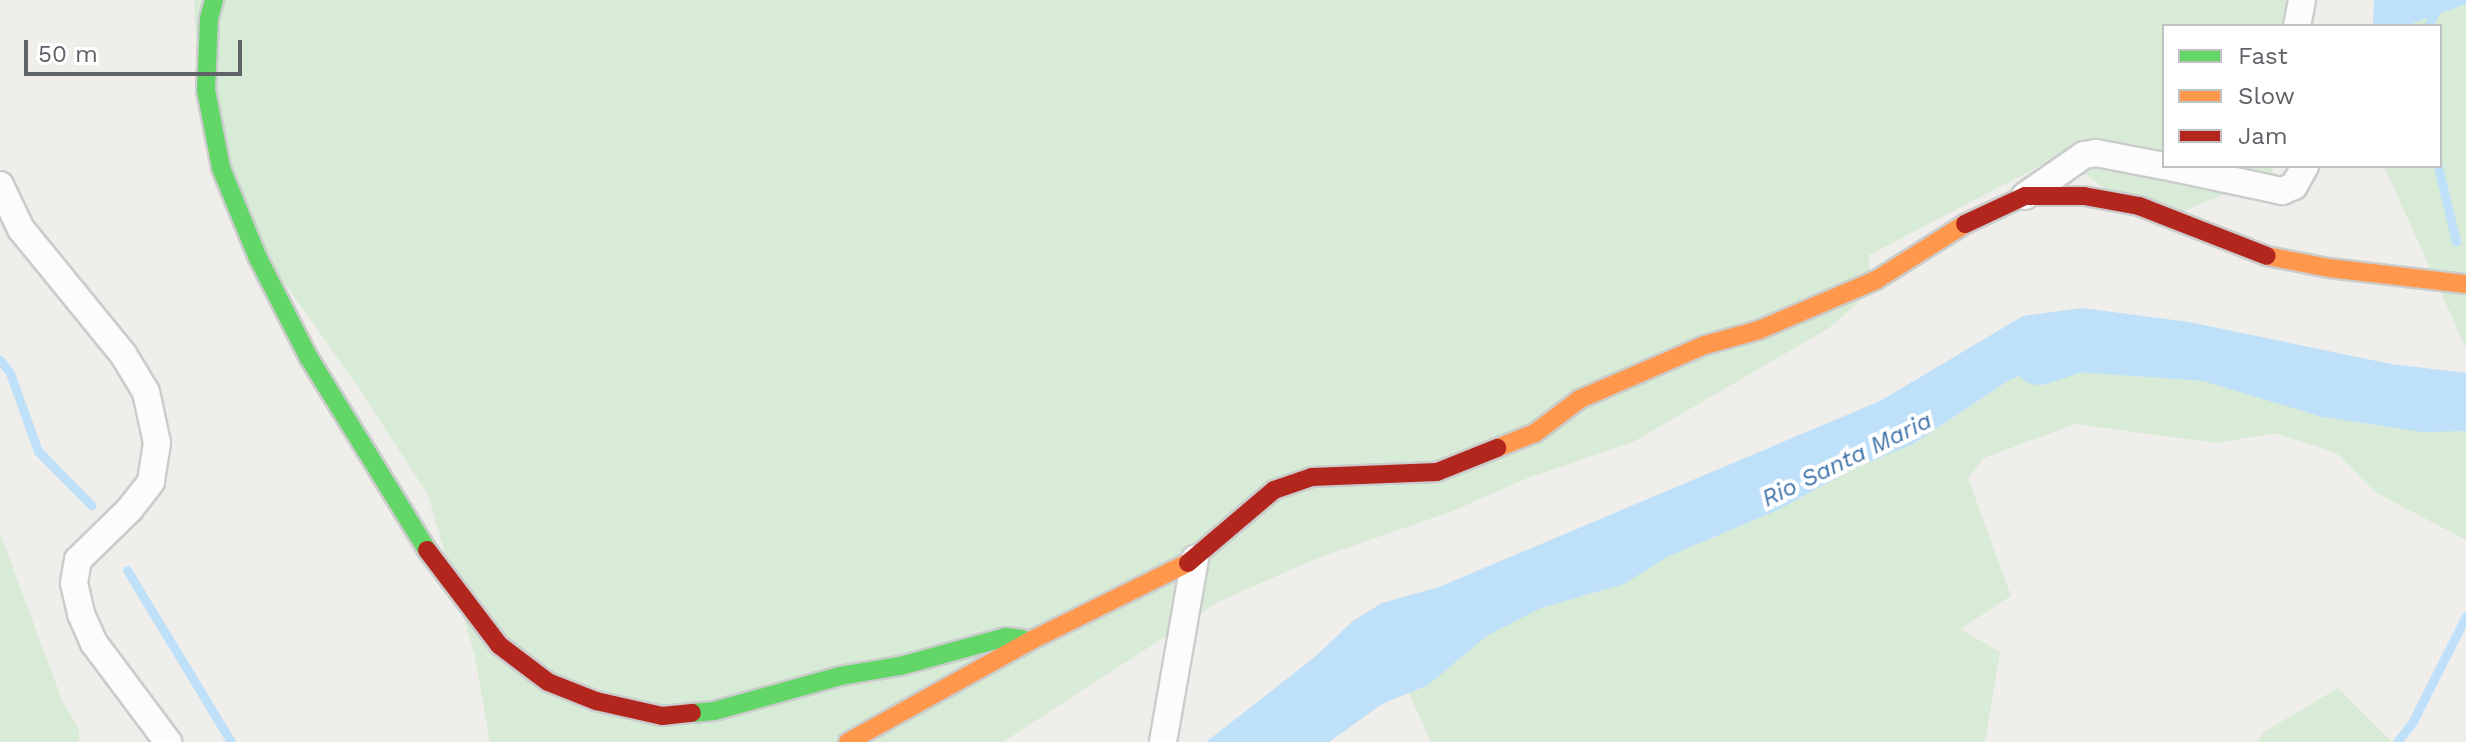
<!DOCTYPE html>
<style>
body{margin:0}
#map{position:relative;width:2466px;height:742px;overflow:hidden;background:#efeeea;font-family:"Work Sans",sans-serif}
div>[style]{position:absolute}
.green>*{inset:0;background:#d8ebd6}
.water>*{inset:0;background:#bfe0f9}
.stream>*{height:9px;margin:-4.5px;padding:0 4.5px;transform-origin:4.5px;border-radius:4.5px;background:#bfe0f9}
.river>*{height:52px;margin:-26px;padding:0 26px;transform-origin:26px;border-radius:26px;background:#bfe0f9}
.roads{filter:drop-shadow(2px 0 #cbcccc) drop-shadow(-2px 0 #cbcccc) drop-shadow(0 2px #cbcccc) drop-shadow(0 -2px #cbcccc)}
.street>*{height:26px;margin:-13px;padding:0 13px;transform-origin:13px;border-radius:13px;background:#fdfcfc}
.fast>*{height:18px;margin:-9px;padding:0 9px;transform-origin:9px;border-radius:9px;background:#63d668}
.slow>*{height:18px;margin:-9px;padding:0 9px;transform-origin:9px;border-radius:9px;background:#ff974d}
.jam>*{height:18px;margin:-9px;padding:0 9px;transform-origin:9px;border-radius:9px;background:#b3261e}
span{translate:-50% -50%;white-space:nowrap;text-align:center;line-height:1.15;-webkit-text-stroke:8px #fff;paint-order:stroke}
.water-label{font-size:24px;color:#4174aa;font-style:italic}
.legend{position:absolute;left:2162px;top:24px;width:280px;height:144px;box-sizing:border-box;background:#fff;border:2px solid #bfc1c3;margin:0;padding:10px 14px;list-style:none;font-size:24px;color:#5f6368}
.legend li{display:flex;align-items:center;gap:16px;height:40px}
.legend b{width:40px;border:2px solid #bfc1c3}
.scale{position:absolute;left:24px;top:40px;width:218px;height:36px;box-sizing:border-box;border:4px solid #5f6368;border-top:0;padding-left:10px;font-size:24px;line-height:28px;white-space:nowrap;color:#5f6368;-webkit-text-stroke:6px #fff;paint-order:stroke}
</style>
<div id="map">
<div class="green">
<i style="clip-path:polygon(194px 0,2297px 0,2290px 26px,2164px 26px,2164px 166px,2272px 166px,2273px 172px,2169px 218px,2119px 198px,2059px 156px,1869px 255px,1870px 292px,1829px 328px,1633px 442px,1528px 478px,1450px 512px,1320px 557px,1220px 601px,1003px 742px,490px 742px,475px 657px,428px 495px,359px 388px,261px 250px,198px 81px)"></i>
<i style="clip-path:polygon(2466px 4px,2466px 348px,2384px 166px,2440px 166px,2440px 26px,2406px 26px)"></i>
<i style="clip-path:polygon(2080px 348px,2149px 348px,2189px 352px,2310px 388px,2432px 413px,2466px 415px,2466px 540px,2375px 492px,2337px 453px,2274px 433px,2217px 443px,2075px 424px,1984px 458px,1968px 478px,2011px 596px,1960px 629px,2000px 652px,1985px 742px,1431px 742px,1409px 693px,1428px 685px,1488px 635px,1541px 608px,1624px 584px,1667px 557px,1778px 510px,1853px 469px,1913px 444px,2008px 381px,2055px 357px)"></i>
<i style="clip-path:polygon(0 533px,62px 700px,79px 730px,78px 742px,0 742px)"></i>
<i style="clip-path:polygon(2338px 688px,2392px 742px,2257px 742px,2264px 732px)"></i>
</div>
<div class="water">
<i style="clip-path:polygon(2374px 0,2466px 0,2466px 4px,2406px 26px,2373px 26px)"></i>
<i style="clip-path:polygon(2082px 308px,2189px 322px,2391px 364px,2466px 373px,2466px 415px,2432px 413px,2310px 388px,2189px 352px,2149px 348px,2080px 348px,2055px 357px,2008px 381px,1913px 444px,1853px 469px,1778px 510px,1667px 557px,1624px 584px,1541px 608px,1488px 635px,1428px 685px,1382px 704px,1329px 742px,1206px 742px,1316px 656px,1353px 621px,1382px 603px,1439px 587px,1880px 401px,2023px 316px)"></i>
</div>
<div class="stream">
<i style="left:2428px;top:26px;width:30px;rotate:-62deg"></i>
<i style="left:2438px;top:166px;width:78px;rotate:76.7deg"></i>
<i style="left:0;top:360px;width:16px;rotate:52deg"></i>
<i style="left:10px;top:373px;width:83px;rotate:70.3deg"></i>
<i style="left:38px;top:451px;width:76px;rotate:45.5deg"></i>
<i style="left:127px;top:570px;width:201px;rotate:58.8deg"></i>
<i style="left:2397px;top:742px;width:24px;rotate:-52deg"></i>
<i style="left:2412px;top:723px;width:120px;rotate:-63.2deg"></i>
</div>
<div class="river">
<i style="left:2039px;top:359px;width:41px;rotate:-18.4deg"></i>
<i style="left:2078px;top:346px;width:129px;rotate:4deg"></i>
<i style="left:2207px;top:355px;width:124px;rotate:16.8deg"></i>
<i style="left:2326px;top:391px;width:100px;rotate:8.6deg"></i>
<i style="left:2425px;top:406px;width:41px;rotate:-1.4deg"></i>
</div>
<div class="roads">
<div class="street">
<i style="left:2297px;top:26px;width:26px;rotate:-79deg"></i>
<i style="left:2165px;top:166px;width:120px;rotate:12.1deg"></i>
<i style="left:2282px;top:191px;width:13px;rotate:-23deg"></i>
<i style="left:2294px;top:186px;width:23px;rotate:-61deg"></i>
<i style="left:0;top:185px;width:49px;rotate:64.5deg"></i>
<i style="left:21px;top:229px;width:161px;rotate:50.8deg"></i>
<i style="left:123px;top:354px;width:44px;rotate:58.8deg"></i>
<i style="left:146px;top:392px;width:52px;rotate:77.8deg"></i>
<i style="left:157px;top:443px;width:39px;rotate:99deg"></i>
<i style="left:151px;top:482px;width:34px;rotate:128deg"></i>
<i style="left:130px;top:509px;width:73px;rotate:135.6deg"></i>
<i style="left:78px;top:560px;width:23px;rotate:100deg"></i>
<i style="left:74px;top:583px;width:32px;rotate:77deg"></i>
<i style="left:81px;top:614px;width:32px;rotate:66deg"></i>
<i style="left:94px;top:643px;width:124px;rotate:53.2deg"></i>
<i style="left:2025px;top:196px;width:72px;rotate:-34.8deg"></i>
<i style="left:2084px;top:155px;width:12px;rotate:-9deg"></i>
<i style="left:2096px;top:153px;width:69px;rotate:10.8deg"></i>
<i style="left:1163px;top:742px;width:186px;rotate:-80.1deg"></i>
</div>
<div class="fast">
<i style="left:214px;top:0;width:20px;rotate:105deg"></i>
<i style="left:209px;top:19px;width:71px;rotate:92.4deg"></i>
<i style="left:206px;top:90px;width:79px;rotate:79.1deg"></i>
<i style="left:221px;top:168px;width:97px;rotate:67.7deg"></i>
<i style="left:258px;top:258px;width:112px;rotate:63deg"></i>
<i style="left:309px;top:358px;width:225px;rotate:58.4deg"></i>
<i style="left:692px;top:713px;width:22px;rotate:-5deg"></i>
<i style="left:714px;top:711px;width:131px;rotate:-15.5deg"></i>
<i style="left:840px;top:676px;width:61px;rotate:-9.5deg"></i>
<i style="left:900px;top:666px;width:110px;rotate:-15.3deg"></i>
<i style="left:1006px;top:637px;width:16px;rotate:7deg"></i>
</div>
<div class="slow">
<i style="left:2267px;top:256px;width:63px;rotate:11deg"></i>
<i style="left:2329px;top:268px;width:138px;rotate:6.7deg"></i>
<i style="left:1497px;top:448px;width:41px;rotate:-21.5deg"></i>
<i style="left:1535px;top:433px;width:56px;rotate:-37.1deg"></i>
<i style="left:1580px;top:399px;width:136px;rotate:-23.4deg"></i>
<i style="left:1705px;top:345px;width:56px;rotate:-15.5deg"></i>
<i style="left:1759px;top:330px;width:127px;rotate:-23.1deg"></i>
<i style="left:1876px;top:280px;width:105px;rotate:-32.2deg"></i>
<i style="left:848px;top:742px;width:210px;rotate:-29deg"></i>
<i style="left:1032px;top:640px;width:174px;rotate:-26.3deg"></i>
</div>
<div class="jam">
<i style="left:1965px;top:224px;width:66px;rotate:-25deg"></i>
<i style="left:2025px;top:196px;width:59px"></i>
<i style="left:2084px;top:196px;width:56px;rotate:10.3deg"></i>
<i style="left:2139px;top:206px;width:137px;rotate:21.3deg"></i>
<i style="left:427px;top:550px;width:119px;rotate:52.8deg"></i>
<i style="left:499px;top:645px;width:61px;rotate:37.1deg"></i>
<i style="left:548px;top:682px;width:52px;rotate:21.6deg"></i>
<i style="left:596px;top:701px;width:68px;rotate:12.8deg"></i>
<i style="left:662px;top:716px;width:30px;rotate:-6deg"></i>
<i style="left:1188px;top:563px;width:113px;rotate:-40.3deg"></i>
<i style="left:1274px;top:490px;width:40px;rotate:-18.9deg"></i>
<i style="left:1312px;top:477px;width:125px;rotate:-2.3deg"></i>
<i style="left:1437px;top:472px;width:65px;rotate:-21.8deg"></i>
</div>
</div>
<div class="water-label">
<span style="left:1847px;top:460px;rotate:-26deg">Rio Santa Maria</span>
</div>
<ul class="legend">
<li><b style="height:10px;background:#63d668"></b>Fast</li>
<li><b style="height:10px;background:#ff974d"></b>Slow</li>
<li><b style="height:10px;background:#b3261e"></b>Jam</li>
</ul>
<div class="scale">50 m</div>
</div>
